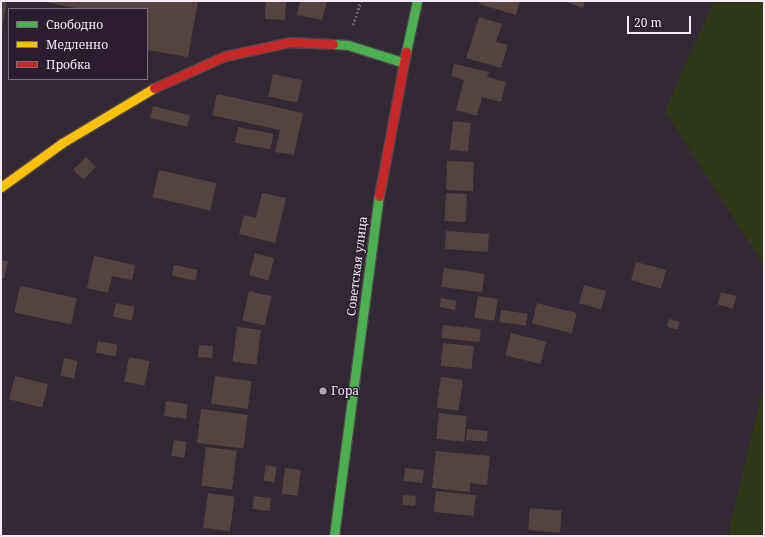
<!DOCTYPE html>
<meta charset="utf-8">
<style>
body{margin:0}
#map{position:relative;width:765px;height:537px;overflow:hidden;background:#322934;font-family:"Noto Serif",serif}
div>[style]{position:absolute}
.green>*{inset:0;background:#303917}
.building>*{inset:0;background:#534440;transform-origin:0 0}
.path>*{height:2.5px;margin-top:-1.25px;transform-origin:0;background:repeating-linear-gradient(90deg,#676068 0 2px,transparent 0 4px)}
.roads{filter:drop-shadow(1px 0 #4e464f) drop-shadow(-1px 0 #4e464f) drop-shadow(0 1px #4e464f) drop-shadow(0 -1px #4e464f)}
.fast>*{height:9px;margin:-4.5px;padding:0 4.5px;transform-origin:4.5px;border-radius:4.5px;background:#4caf50}
.slow>*{height:9px;margin:-4.5px;padding:0 4.5px;transform-origin:4.5px;border-radius:4.5px;background:#ffc107}
.jam>*{height:9px;margin:-4.5px;padding:0 4.5px;transform-origin:4.5px;border-radius:4.5px;background:#c62828}
.dots>*{width:11px;height:11px;translate:-50% -50%;box-sizing:border-box;border:2px solid #2b1c2e;border-radius:50%}
span{translate:-50% -50%;white-space:nowrap;text-align:center;line-height:1.15;-webkit-text-stroke:3px #2b1c2e;paint-order:stroke}
.street-label{font-size:12px;color:#f4eaf6}
.poi-label{font-size:12px;color:#f4eaf6}
.left{translate:0 -50%;text-align:left}
.frame{position:absolute;inset:0;border:2px solid #f4eaf6;pointer-events:none}
.legend{position:absolute;left:8px;top:8px;width:140px;height:72px;box-sizing:border-box;background:#2b1c2e;border:1px solid #7b6e7e;margin:0;padding:5px 7px;list-style:none;font-size:12px;color:#f4eaf6}
.legend li{display:flex;align-items:center;gap:8px;height:20px}
.legend b{width:20px;border:1px solid #7b6e7e}
.scale{position:absolute;left:627px;top:16px;width:64px;height:18px;box-sizing:border-box;border:2px solid #f4eaf6;border-top:0;padding-left:5px;font-size:12px;line-height:14px;white-space:nowrap;color:#f4eaf6;-webkit-text-stroke:3px #2b1c2e;paint-order:stroke}
</style>
<div id="map">
<div class="green">
<i style="clip-path:polygon(714px 1px,764px 1px,764px 266px,665px 111px)"></i>
<i style="clip-path:polygon(764px 383px,764px 536px,728px 536px)"></i>
</div>
<div class="building">
<i style="clip-path:polygon(1px 1px,7px 1px,2px 28px,1px 28px)"></i>
<i style="clip-path:polygon(40px 1px,198px 1px,188px 57px,147px 50px,147px 9px,81px 9px)"></i>
<i style="left:266px;top:1px;width:20px;height:18px;rotate:3deg"></i>
<i style="clip-path:polygon(300px 1px,327px 1px,322px 20px,297px 15px)"></i>
<i style="clip-path:polygon(480px 1px,520px 1px,516px 15px,479px 4px)"></i>
<i style="clip-path:polygon(563px 1px,585px 1px,583px 8px)"></i>
<i style="clip-path:polygon(479px 17px,502px 24px,496px 42px,508px 45px,501px 68px,466px 58px)"></i>
<i style="clip-path:polygon(454px 64px,489px 72px,487px 77px,506px 82px,501px 102px,482px 97px,477px 116px,456px 110px,464px 80px,451px 76px)"></i>
<i style="left:273px;top:74px;width:30px;height:23px;rotate:12deg"></i>
<i style="clip-path:polygon(217px 94px,303px 113px,294px 155px,275px 152px,280px 130px,212px 115px)"></i>
<i style="left:153px;top:106px;width:38px;height:12px;rotate:14deg"></i>
<i style="left:453px;top:121px;width:18px;height:29px;rotate:6deg"></i>
<i style="left:238px;top:127px;width:36px;height:16px;rotate:11deg"></i>
<i style="left:86px;top:157px;width:14px;height:18px;rotate:45deg"></i>
<i style="left:447px;top:161px;width:27px;height:29px;rotate:2deg"></i>
<i style="left:159px;top:170px;width:59px;height:28px;rotate:13deg"></i>
<i style="clip-path:polygon(262px 193px,286px 198px,275px 243px,239px 234px,244px 215px,256px 218px)"></i>
<i style="left:446px;top:193px;width:21px;height:28px;rotate:3deg"></i>
<i style="left:446px;top:231px;width:43px;height:18px;rotate:4deg"></i>
<i style="left:255px;top:253px;width:20px;height:23px;rotate:15deg"></i>
<i style="clip-path:polygon(94px 256px,135px 265px,132px 280px,112px 276px,108px 293px,87px 288px)"></i>
<i style="clip-path:polygon(1px 260px,8px 261px,4px 279px,1px 278px)"></i>
<i style="left:636px;top:262px;width:31px;height:19px;rotate:15deg"></i>
<i style="left:174px;top:265px;width:24px;height:11px;rotate:12deg"></i>
<i style="left:444px;top:268px;width:41px;height:19px;rotate:8deg"></i>
<i style="left:584px;top:285px;width:23px;height:19px;rotate:15deg"></i>
<i style="left:20px;top:286px;width:58px;height:27px;rotate:12deg"></i>
<i style="left:249px;top:291px;width:23px;height:30px;rotate:13deg"></i>
<i style="left:721px;top:292px;width:16px;height:13px;rotate:15deg"></i>
<i style="left:478px;top:296px;width:20px;height:22px;rotate:9deg"></i>
<i style="left:441px;top:298px;width:16px;height:9px;rotate:11deg"></i>
<i style="left:116px;top:303px;width:19px;height:14px;rotate:12deg"></i>
<i style="left:537px;top:303px;width:41px;height:21px;rotate:14deg"></i>
<i style="left:501px;top:310px;width:27px;height:12px;rotate:8deg"></i>
<i style="left:669px;top:319px;width:11px;height:8px;rotate:15deg"></i>
<i style="left:443px;top:325px;width:38px;height:13px;rotate:6deg"></i>
<i style="left:237px;top:327px;width:24px;height:35px;rotate:7deg"></i>
<i style="left:511px;top:333px;width:36px;height:23px;rotate:14deg"></i>
<i style="left:98px;top:341px;width:20px;height:12px;rotate:11deg"></i>
<i style="left:443px;top:343px;width:31px;height:23px;rotate:6deg"></i>
<i style="left:199px;top:345px;width:14px;height:12px;rotate:4deg"></i>
<i style="left:129px;top:357px;width:21px;height:25px;rotate:11deg"></i>
<i style="left:64px;top:358px;width:14px;height:18px;rotate:12deg"></i>
<i style="left:15px;top:376px;width:34px;height:24px;rotate:14deg"></i>
<i style="left:215px;top:376px;width:37px;height:28px;rotate:8deg"></i>
<i style="left:441px;top:377px;width:22px;height:31px;rotate:8deg"></i>
<i style="left:166px;top:401px;width:22px;height:15px;rotate:8deg"></i>
<i style="left:201px;top:409px;width:47px;height:34px;rotate:7deg"></i>
<i style="left:439px;top:413px;width:28px;height:26px;rotate:6deg"></i>
<i style="left:467px;top:429px;width:21px;height:11px;rotate:5deg"></i>
<i style="left:174px;top:440px;width:13px;height:16px;rotate:9deg"></i>
<i style="left:206px;top:447px;width:31px;height:39px;rotate:7deg"></i>
<i style="clip-path:polygon(436px 451px,490px 456px,487px 485px,470px 483px,470px 492px,432px 488px)"></i>
<i style="left:266px;top:465px;width:11px;height:16px;rotate:10deg"></i>
<i style="left:285px;top:468px;width:16px;height:26px;rotate:7deg"></i>
<i style="left:405px;top:468px;width:19px;height:13px;rotate:6deg"></i>
<i style="left:436px;top:491px;width:40px;height:21px;rotate:6deg"></i>
<i style="left:208px;top:493px;width:27px;height:35px;rotate:8deg"></i>
<i style="left:403px;top:495px;width:13px;height:10px;rotate:4deg"></i>
<i style="left:254px;top:496px;width:17px;height:13px;rotate:7deg"></i>
<i style="left:530px;top:508px;width:32px;height:22px;rotate:5deg"></i>
</div>
<div class="path">
<i style="left:353px;top:25px;width:25px;rotate:-72deg"></i>
</div>
<div class="roads">
<div class="fast">
<i style="left:333px;top:44px;width:15px;rotate:4deg"></i>
<i style="left:348px;top:45px;width:57px;rotate:17.5deg"></i>
<i style="left:406px;top:52px;width:52px;rotate:-77.8deg"></i>
<i style="left:334px;top:536px;width:343px;rotate:-82.5deg"></i>
</div>
<div class="slow">
<i style="left:1px;top:187px;width:75px;rotate:-35.8deg"></i>
<i style="left:62px;top:143px;width:107px;rotate:-30.9deg"></i>
</div>
<div class="jam">
<i style="left:154px;top:88px;width:78px;rotate:-24.3deg"></i>
<i style="left:225px;top:56px;width:66px;rotate:-12.2deg"></i>
<i style="left:290px;top:42px;width:43px;rotate:2.7deg"></i>
<i style="left:379px;top:196px;width:147px;rotate:-79.4deg"></i>
</div>
</div>
<div class="dots">
<i style="left:323px;top:391px;background:#b0a6b2"></i>
</div>
<div class="street-label">
<span style="left:357px;top:266px;rotate:-83deg">Советская улица</span>
</div>
<div class="poi-label">
<span class="left" style="left:331px;top:391px">Гора</span>
</div>
<div class="frame"></div>
<ul class="legend">
<li><b style="height:5px;background:#4caf50"></b>Свободно</li>
<li><b style="height:5px;background:#ffc107"></b>Медленно</li>
<li><b style="height:5px;background:#c62828"></b>Пробка</li>
</ul>
<div class="scale">20 m</div>
</div>
